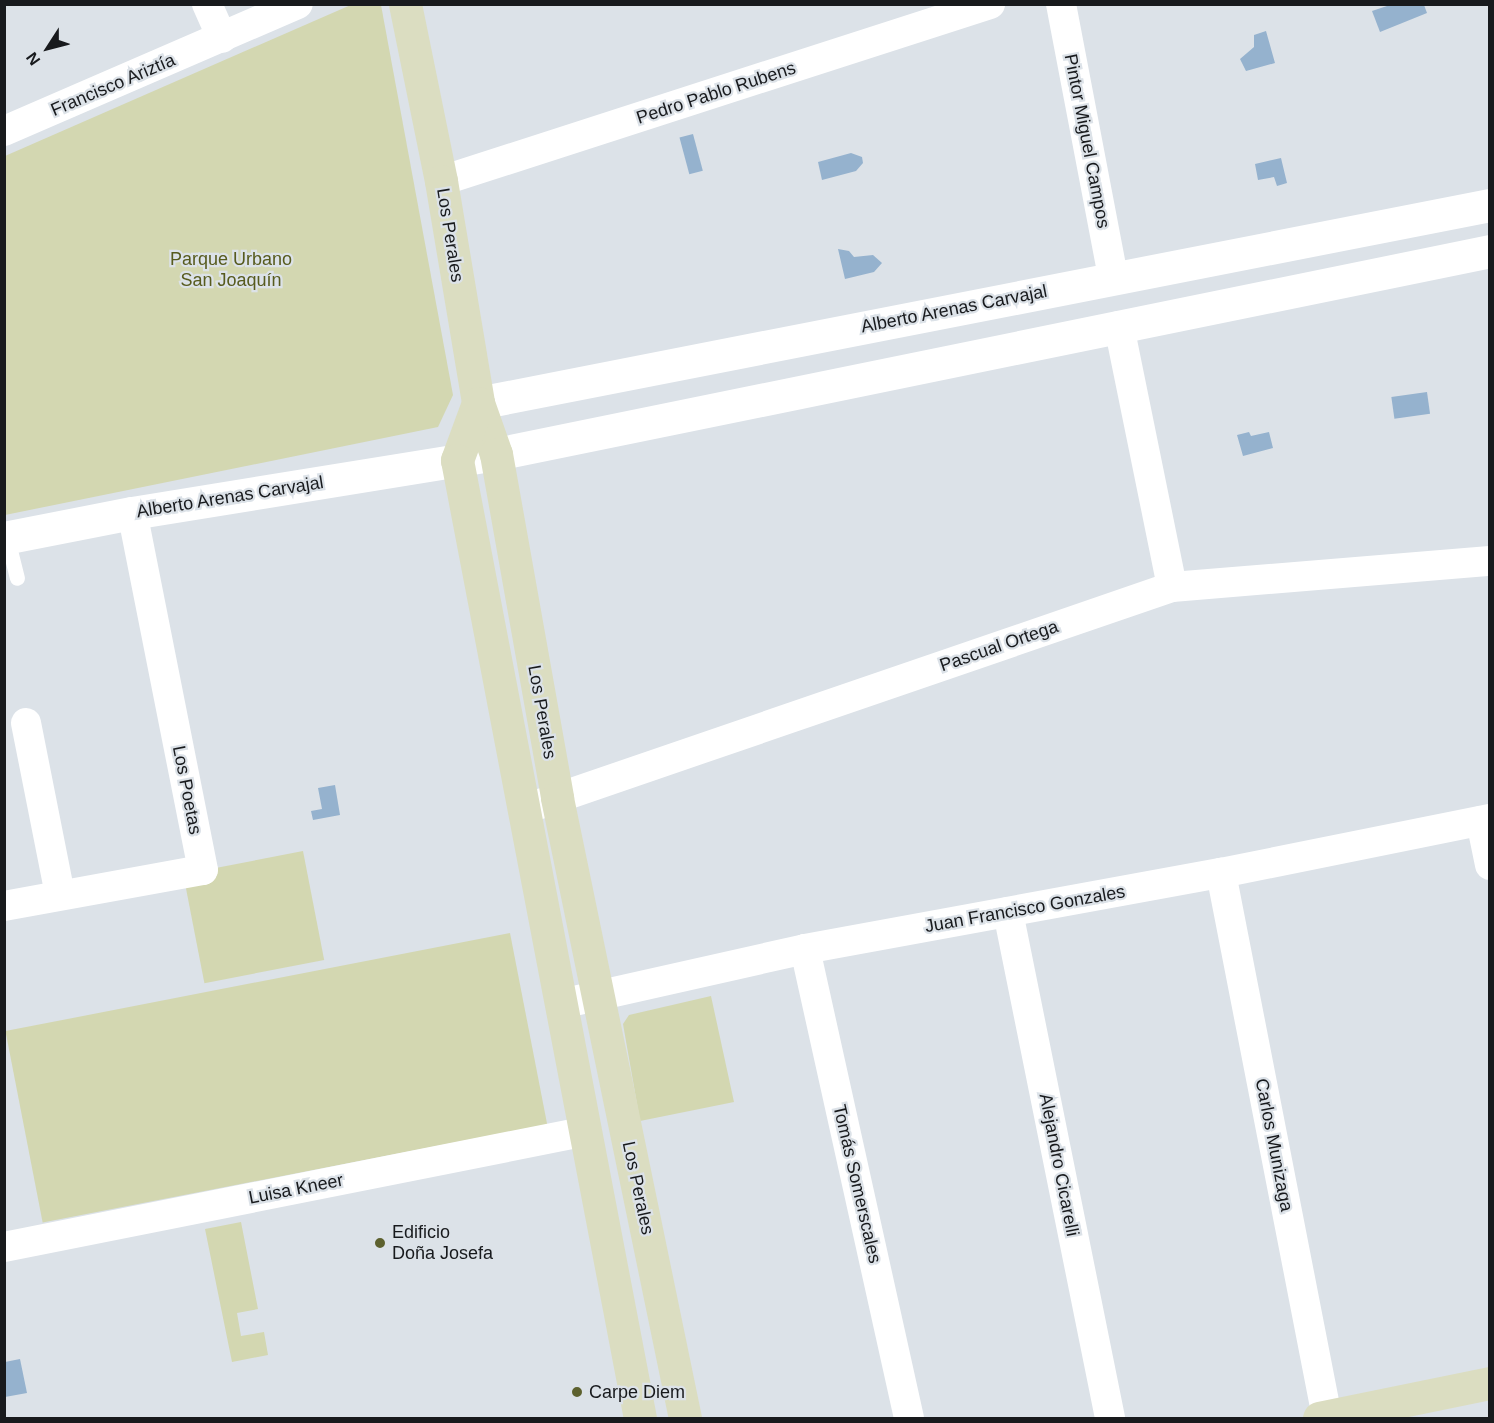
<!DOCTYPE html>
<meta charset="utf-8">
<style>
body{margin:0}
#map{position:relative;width:1494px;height:1423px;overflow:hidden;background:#dce2e8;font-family:Helvetica,sans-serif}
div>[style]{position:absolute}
.green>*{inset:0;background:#d3d7b1;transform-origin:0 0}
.water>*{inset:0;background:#95b2ce;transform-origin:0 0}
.service>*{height:15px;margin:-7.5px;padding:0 7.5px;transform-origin:7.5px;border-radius:7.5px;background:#fff}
.minor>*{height:30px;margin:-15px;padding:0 15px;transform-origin:15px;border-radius:15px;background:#fff}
.tertiary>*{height:33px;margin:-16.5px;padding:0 16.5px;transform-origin:16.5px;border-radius:16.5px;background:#fff}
.secondary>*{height:33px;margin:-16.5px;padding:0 16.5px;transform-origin:16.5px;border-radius:16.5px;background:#dbddc1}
.dots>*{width:16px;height:16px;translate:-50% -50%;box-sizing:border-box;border:3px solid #dce2e8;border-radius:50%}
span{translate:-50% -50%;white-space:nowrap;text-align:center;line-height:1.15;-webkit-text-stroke:4.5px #dce2e8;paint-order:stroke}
.street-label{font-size:18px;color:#181a1d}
.park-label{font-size:18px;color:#575b1e}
.poi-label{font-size:18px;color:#181a1d}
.left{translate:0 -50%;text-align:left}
.frame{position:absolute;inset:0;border:6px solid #181a1d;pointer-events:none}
.north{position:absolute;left:18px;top:18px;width:60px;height:60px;-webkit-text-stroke:4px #dce2e8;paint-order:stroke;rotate:234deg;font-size:16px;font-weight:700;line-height:24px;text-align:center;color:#181a1d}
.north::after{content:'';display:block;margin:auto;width:21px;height:27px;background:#181a1d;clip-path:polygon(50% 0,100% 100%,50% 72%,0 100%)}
</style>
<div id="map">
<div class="green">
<i style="clip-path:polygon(353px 4px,381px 5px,453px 395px,438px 427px,5px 515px,5px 156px)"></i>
<i style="left:303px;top:851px;width:111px;height:122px;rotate:79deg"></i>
<i style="left:510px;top:933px;width:195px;height:514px;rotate:79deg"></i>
<i style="clip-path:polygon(711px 996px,734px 1102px,640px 1121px,623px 1024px,629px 1015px)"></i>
<i style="clip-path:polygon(241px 1222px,258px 1309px,237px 1313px,241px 1336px,264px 1332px,268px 1355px,232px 1362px,205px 1229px)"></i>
</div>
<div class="water">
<i style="clip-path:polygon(1424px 5px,1427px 13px,1380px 32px,1372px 11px,1390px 5px)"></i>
<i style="clip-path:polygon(1266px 31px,1275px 63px,1246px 71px,1240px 59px,1254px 47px,1254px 35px)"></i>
<i style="left:693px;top:134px;width:38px;height:14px;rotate:75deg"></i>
<i style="clip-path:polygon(851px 153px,862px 157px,863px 163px,856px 171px,822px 180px,818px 162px)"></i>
<i style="clip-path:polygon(1281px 158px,1287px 183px,1277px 186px,1274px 177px,1258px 180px,1255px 164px)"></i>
<i style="clip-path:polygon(838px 249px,849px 251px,854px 257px,873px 255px,882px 263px,874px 272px,845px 279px)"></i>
<i style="left:1427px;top:392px;width:22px;height:36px;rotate:82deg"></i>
<i style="clip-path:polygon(1249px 432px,1251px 436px,1269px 432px,1273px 448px,1243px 456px,1237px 435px)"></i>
<i style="clip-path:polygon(335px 785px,340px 815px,313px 820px,311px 811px,322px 809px,318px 788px)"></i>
<i style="clip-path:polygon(20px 1359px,27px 1393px,5px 1397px,5px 1362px)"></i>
</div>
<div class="service">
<i style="left:7px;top:538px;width:41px;rotate:76deg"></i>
</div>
<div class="minor">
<i style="left:207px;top:4px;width:37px;rotate:66deg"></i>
<i style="left:1061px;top:4px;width:278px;rotate:79.2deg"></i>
<i style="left:4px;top:131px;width:320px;rotate:-23.4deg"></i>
<i style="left:441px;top:181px;width:577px;rotate:-17.87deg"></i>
<i style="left:1119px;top:326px;width:266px;rotate:78.5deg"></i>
<i style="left:26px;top:723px;width:175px;rotate:78.8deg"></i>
<i style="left:534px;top:806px;width:675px;rotate:-18.95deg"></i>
<i style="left:1172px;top:587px;width:319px;rotate:-4.7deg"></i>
<i style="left:1481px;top:821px;width:45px;rotate:78.4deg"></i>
<i style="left:1221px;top:873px;width:554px;rotate:78.97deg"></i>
<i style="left:4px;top:906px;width:202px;rotate:-10.3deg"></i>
<i style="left:203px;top:870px;width:364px;rotate:-101.2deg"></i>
<i style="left:1008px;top:912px;width:516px;rotate:78.6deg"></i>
<i style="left:805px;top:949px;width:480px;rotate:77.5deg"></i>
<i style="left:561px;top:1004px;width:250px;rotate:-12.7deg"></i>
<i style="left:805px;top:949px;width:423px;rotate:-10.4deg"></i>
<i style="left:1221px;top:873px;width:274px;rotate:-11.4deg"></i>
<i style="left:4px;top:1247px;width:594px;rotate:-11.25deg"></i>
</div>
<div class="tertiary">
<i style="left:478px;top:403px;width:1031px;rotate:-11.07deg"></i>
<i style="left:4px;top:538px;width:130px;rotate:-11.1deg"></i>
<i style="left:132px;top:513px;width:369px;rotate:-9.2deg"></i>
<i style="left:496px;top:454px;width:1015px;rotate:-11.54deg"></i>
</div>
<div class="secondary">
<i style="left:405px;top:4px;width:181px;rotate:78.5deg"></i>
<i style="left:441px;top:181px;width:225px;rotate:80.5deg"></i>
<i style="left:478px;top:403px;width:54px;rotate:70.6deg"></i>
<i style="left:496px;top:454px;width:349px;rotate:79.9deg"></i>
<i style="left:557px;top:798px;width:633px;rotate:78.34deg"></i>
<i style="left:478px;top:403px;width:61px;rotate:110.2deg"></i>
<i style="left:457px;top:460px;width:975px;rotate:79.19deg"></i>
<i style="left:1319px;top:1418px;width:175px;rotate:-11.6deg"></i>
</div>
<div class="dots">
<i style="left:380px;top:1243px;background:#5d612e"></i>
<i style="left:577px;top:1392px;background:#5d612e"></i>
</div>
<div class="street-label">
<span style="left:113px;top:85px;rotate:-23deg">Francisco Ariztía</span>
<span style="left:716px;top:93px;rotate:-18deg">Pedro Pablo Rubens</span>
<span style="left:1087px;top:141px;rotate:79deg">Pintor Miguel Campos</span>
<span style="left:450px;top:235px;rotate:81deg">Los Perales</span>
<span style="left:954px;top:309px;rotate:-11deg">Alberto Arenas Carvajal</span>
<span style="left:230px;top:497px;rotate:-9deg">Alberto Arenas Carvajal</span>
<span style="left:999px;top:646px;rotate:-19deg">Pascual Ortega</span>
<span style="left:542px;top:712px;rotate:80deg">Los Perales</span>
<span style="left:187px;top:790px;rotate:79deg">Los Poetas</span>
<span style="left:1025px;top:909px;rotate:-10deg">Juan Francisco Gonzales</span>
<span style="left:1274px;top:1145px;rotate:79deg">Carlos Munizaga</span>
<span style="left:1059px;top:1165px;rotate:79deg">Alejandro Cicarelli</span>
<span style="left:857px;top:1184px;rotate:77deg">Tomás Somerscales</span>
<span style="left:638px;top:1188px;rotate:78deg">Los Perales</span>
<span style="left:296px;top:1189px;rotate:-11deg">Luisa Kneer</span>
</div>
<div class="park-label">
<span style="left:231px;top:270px">Parque Urbano<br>San Joaquín</span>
</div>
<div class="poi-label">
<span class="left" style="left:392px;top:1243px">Edificio<br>Doña Josefa</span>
<span class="left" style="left:589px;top:1392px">Carpe Diem</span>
</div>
<div class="frame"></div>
<div class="north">N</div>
</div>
